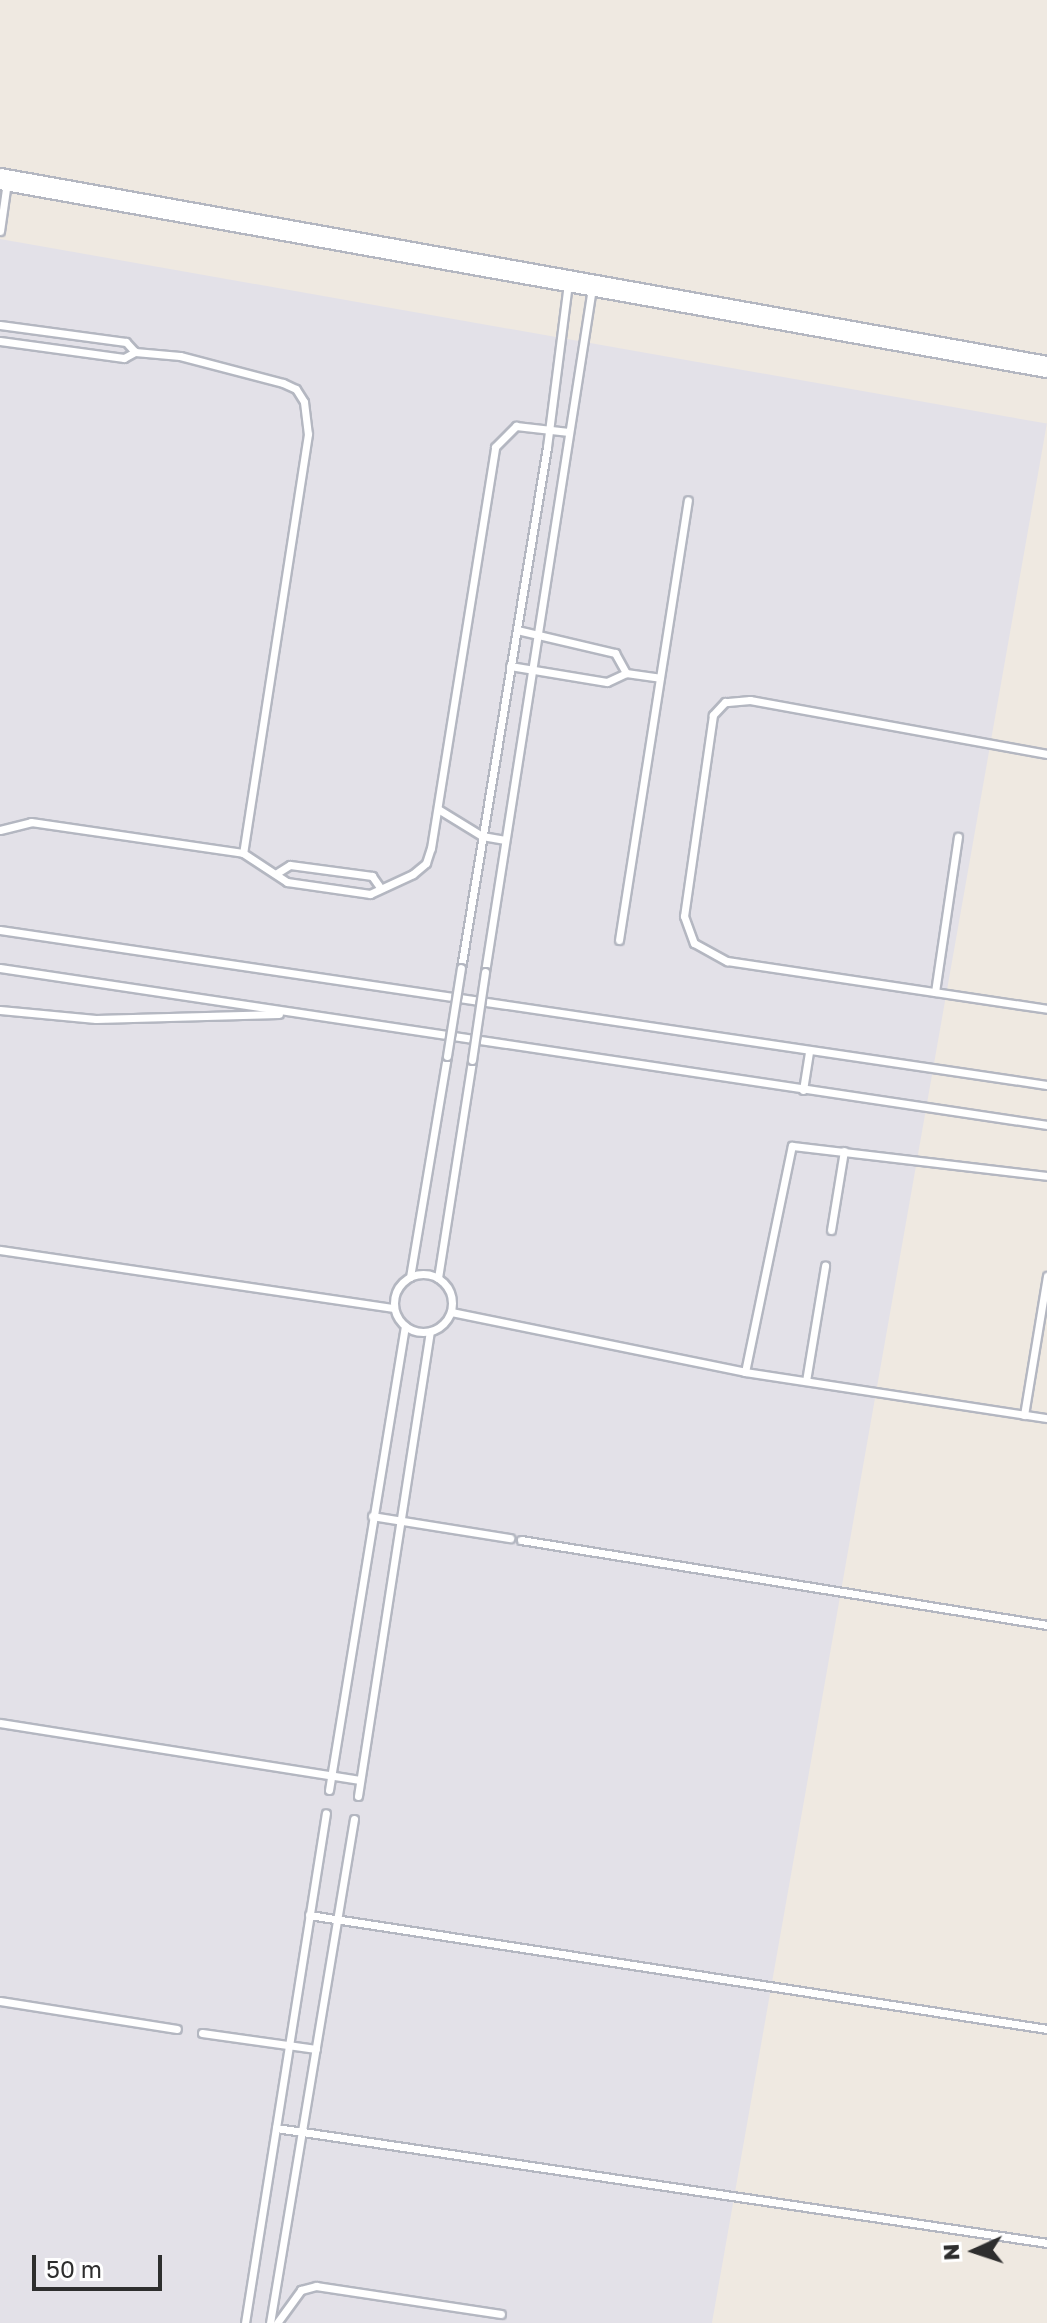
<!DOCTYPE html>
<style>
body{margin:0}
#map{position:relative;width:1047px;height:2323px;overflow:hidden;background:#efe9e1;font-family:"Golos Text",sans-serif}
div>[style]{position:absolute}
.industrial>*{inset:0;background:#e3e1e8;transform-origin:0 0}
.roads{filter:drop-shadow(2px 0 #b4b7c1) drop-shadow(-2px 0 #b4b7c1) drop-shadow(0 2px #b4b7c1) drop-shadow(0 -2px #b4b7c1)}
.lane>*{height:7px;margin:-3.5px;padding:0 3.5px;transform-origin:3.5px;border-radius:3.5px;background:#fff}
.lane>.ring{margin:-3.5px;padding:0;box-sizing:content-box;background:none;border:7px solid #fff;border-radius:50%}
.secondary>*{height:20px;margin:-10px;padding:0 10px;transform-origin:10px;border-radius:10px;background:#fff}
.bridges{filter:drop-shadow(2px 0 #b4b7c1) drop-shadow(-2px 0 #b4b7c1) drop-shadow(0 2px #b4b7c1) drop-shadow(0 -2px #b4b7c1)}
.lane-bridge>*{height:7px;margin:-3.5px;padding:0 3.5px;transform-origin:3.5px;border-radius:3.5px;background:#fff}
span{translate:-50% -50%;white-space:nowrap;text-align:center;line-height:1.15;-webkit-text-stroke:6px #fff;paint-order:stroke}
.north{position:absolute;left:935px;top:2211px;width:80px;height:80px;-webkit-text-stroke:6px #fff;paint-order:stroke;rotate:267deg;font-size:22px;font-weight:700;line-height:32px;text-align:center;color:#2e2e2e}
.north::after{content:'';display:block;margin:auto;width:28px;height:36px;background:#2e2e2e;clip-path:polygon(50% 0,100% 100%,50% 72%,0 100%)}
.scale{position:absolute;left:32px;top:2255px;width:130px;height:36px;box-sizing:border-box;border:4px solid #2e2e2e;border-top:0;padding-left:10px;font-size:24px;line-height:28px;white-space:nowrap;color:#2e2e2e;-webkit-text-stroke:6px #fff;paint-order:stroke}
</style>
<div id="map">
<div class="industrial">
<i style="left:0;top:239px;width:1063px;height:2084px;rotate:10deg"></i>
</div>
<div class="roads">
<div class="lane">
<i style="left:0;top:231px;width:49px;rotate:-81.9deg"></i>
<i style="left:0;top:325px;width:127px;rotate:7.7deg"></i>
<i style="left:126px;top:342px;width:13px;rotate:48deg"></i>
<i style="left:0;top:341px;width:125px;rotate:7.8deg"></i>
<i style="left:124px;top:358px;width:13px;rotate:-29deg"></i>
<i style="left:135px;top:352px;width:45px;rotate:5.1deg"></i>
<i style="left:180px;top:356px;width:106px;rotate:14.7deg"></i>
<i style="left:283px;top:383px;width:14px;rotate:25deg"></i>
<i style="left:296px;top:389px;width:15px;rotate:58deg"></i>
<i style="left:304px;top:402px;width:32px;rotate:83deg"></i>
<i style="left:308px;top:434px;width:424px;rotate:98.8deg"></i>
<i style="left:517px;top:630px;width:101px;rotate:13.2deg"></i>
<i style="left:615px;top:653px;width:23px;rotate:61deg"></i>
<i style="left:510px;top:666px;width:98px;rotate:9.4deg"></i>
<i style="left:607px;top:682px;width:21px;rotate:-25deg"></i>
<i style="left:626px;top:673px;width:34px;rotate:8deg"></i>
<i style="left:1047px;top:754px;width:302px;rotate:-169.7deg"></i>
<i style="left:750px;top:700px;width:25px;rotate:175deg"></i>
<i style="left:725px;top:702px;width:18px;rotate:133deg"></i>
<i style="left:713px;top:715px;width:203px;rotate:98.2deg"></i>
<i style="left:684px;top:916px;width:29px;rotate:70deg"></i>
<i style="left:694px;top:943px;width:38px;rotate:29deg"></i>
<i style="left:727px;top:961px;width:324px;rotate:8.5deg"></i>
<i style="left:438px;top:809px;width:52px;rotate:31.5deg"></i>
<i style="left:482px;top:836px;width:22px;rotate:10deg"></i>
<i style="left:0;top:830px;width:32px;rotate:-14deg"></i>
<i style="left:31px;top:822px;width:214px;rotate:8.3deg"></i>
<i style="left:243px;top:853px;width:53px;rotate:33.4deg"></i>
<i style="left:287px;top:882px;width:84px;rotate:8.2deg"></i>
<i style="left:370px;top:894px;width:47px;rotate:-24.9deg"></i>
<i style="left:413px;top:874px;width:17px;rotate:-40deg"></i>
<i style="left:426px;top:863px;width:16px;rotate:-72deg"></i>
<i style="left:431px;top:848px;width:406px;rotate:-80.9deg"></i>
<i style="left:495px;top:447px;width:30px;rotate:-45deg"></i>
<i style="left:516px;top:426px;width:53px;rotate:6.5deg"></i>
<i style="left:277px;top:873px;width:15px;rotate:-32deg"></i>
<i style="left:290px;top:865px;width:83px;rotate:7.6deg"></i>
<i style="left:372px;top:876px;width:12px;rotate:55deg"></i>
<i style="left:0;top:930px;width:1058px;rotate:8.42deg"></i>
<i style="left:619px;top:940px;width:445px;rotate:-81.1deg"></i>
<i style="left:0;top:968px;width:1059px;rotate:8.53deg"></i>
<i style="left:461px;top:968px;width:528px;rotate:-80.63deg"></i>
<i style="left:547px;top:447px;width:165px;rotate:-82.7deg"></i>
<i style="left:485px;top:972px;width:692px;rotate:-81.11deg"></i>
<i style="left:935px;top:992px;width:157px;rotate:-81.6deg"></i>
<i style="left:0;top:1010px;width:96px;rotate:5.4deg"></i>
<i style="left:96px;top:1019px;width:183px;rotate:-1.6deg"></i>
<i style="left:803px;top:1090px;width:39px;rotate:-81deg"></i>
<i style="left:831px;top:1230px;width:80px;rotate:-80.7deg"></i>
<i style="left:0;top:1250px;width:398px;rotate:8.4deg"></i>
<i class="ring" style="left:394px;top:1274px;width:51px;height:51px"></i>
<i style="left:410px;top:1277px;width:224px;rotate:-80.5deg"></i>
<i style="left:438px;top:1278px;width:221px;rotate:-81.1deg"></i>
<i style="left:451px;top:1312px;width:300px;rotate:11.5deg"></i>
<i style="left:745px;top:1372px;width:305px;rotate:8.7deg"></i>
<i style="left:745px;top:1372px;width:231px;rotate:-78.3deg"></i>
<i style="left:792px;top:1146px;width:257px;rotate:6.7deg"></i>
<i style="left:806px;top:1381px;width:117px;rotate:-80.6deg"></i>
<i style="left:1024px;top:1415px;width:141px;rotate:-80.6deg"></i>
<i style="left:372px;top:1516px;width:140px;rotate:9.1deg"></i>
<i style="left:521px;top:1540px;width:533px;rotate:9.18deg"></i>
<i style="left:0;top:1723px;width:364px;rotate:9deg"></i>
<i style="left:329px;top:1790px;width:470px;rotate:-80.7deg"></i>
<i style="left:358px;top:1796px;width:470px;rotate:-81.2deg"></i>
<i style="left:309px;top:1915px;width:747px;rotate:8.78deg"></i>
<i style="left:0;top:2001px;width:179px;rotate:9deg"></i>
<i style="left:202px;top:2033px;width:115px;rotate:8deg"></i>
<i style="left:276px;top:2128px;width:780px;rotate:8.48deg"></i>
<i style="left:245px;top:2323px;width:516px;rotate:-80.98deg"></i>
<i style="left:270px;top:2323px;width:511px;rotate:-80.54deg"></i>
<i style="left:277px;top:2323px;width:41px;rotate:-54deg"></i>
<i style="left:301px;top:2290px;width:16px;rotate:-15deg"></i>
<i style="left:316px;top:2286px;width:187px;rotate:8.6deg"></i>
</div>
<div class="secondary">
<i style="left:0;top:179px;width:1064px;rotate:10.18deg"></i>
</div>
</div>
<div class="bridges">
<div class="lane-bridge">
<i style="left:447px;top:1056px;width:89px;rotate:-81deg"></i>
<i style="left:472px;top:1060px;width:89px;rotate:-81.6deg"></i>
</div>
</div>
<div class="north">N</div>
<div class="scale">50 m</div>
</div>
